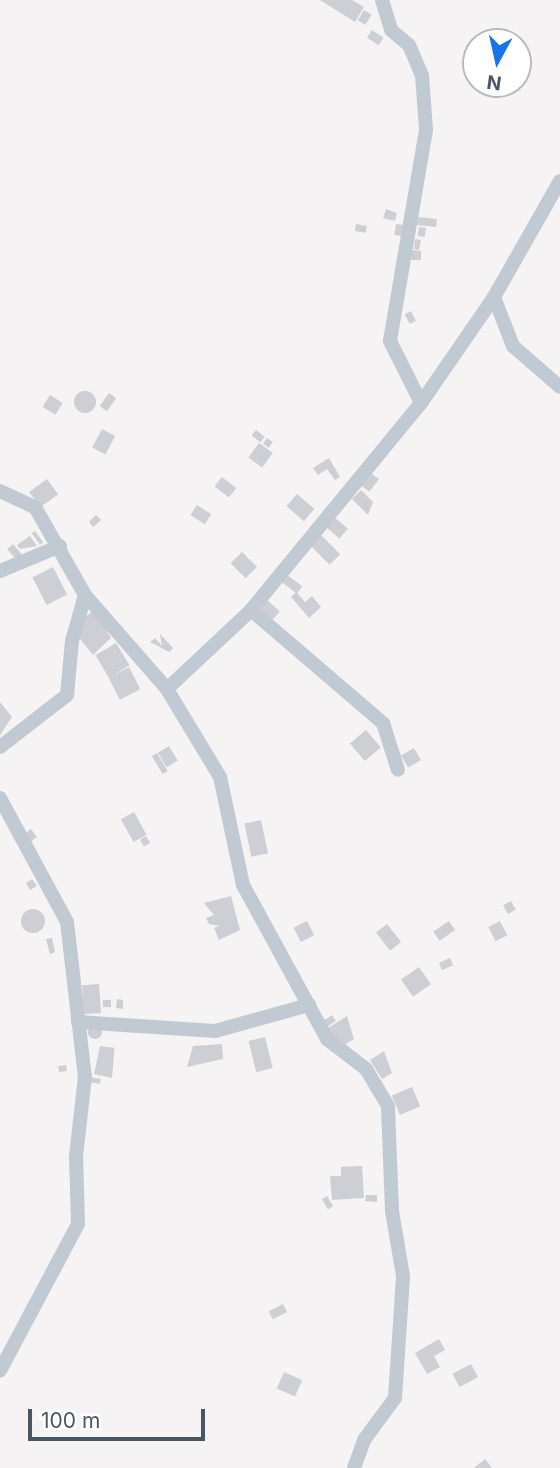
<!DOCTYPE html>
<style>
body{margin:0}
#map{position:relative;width:560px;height:1468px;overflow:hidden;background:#f5f3f3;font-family:Inter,sans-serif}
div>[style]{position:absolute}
.building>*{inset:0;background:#cdcfd5;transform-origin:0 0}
.round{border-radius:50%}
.minor>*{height:14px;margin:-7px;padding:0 7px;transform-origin:7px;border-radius:7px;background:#c1cad2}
span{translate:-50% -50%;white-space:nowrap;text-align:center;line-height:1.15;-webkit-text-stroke:5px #fff;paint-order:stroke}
.north{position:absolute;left:462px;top:28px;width:70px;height:70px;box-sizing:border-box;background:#fff;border:2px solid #b7bbc0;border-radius:50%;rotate:188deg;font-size:19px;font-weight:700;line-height:28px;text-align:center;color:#4a5661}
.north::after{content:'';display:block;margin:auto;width:24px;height:32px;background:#1a73e8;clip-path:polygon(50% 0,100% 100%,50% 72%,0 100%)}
.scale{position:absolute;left:28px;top:1409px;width:177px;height:32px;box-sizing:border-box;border:4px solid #4a5661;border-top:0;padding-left:9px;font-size:21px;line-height:24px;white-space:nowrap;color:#4a5661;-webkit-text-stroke:5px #fff;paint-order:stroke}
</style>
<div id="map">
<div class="building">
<i style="clip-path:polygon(320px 0,352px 0,364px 7px,355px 22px)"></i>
<i style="left:364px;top:10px;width:9px;height:12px;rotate:32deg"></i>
<i style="left:372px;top:30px;width:14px;height:9px;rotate:34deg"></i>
<i style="clip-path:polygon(386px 209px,397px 213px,395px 221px,383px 218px)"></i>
<i style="left:417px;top:217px;width:20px;height:8px;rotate:6deg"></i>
<i style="left:356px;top:224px;width:11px;height:7px;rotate:10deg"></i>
<i style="left:396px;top:224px;width:7px;height:11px;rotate:8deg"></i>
<i style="left:419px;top:227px;width:7px;height:9px;rotate:8deg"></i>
<i style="clip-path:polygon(415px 239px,421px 240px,419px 250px,414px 249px)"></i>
<i style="clip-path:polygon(412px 250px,421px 251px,421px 260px,411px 260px)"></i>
<i style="left:411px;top:311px;width:11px;height:7px;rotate:63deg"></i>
<i class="round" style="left:74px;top:391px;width:22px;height:22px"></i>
<i style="left:109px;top:393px;width:9px;height:16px;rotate:36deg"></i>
<i style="left:50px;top:395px;width:15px;height:14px;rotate:32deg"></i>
<i style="left:102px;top:429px;width:15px;height:21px;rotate:28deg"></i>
<i style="left:256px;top:430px;width:11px;height:7px;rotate:38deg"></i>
<i style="left:267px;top:438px;width:7px;height:7px;rotate:34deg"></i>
<i style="left:259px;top:443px;width:17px;height:18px;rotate:36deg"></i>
<i style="clip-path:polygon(329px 458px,340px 477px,335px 480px,327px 469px,318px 475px,313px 468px)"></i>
<i style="left:371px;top:473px;width:10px;height:16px;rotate:37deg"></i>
<i style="left:222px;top:477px;width:18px;height:12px;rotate:38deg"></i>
<i style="left:47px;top:479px;width:19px;height:22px;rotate:54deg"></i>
<i style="clip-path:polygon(361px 490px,373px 502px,368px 515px,352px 499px)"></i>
<i style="left:297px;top:494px;width:23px;height:16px;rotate:41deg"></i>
<i style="left:197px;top:505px;width:17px;height:12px;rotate:33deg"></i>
<i style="clip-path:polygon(96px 515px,101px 520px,93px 527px,89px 522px)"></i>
<i style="left:332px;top:515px;width:21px;height:13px;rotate:41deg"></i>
<i style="left:35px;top:531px;width:14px;height:4px;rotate:54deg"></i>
<i style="left:319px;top:533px;width:30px;height:15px;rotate:45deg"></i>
<i style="clip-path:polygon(30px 536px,37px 546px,20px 549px,17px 545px)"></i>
<i style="left:13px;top:544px;width:13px;height:8px;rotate:48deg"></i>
<i style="left:242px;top:552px;width:21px;height:16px;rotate:45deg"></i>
<i style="left:53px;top:567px;width:31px;height:23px;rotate:63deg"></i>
<i style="left:287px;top:575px;width:19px;height:9px;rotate:36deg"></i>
<i style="clip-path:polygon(296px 592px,305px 602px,312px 596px,321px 607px,309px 618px,291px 597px)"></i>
<i style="left:263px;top:596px;width:23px;height:13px;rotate:43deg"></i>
<i style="clip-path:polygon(95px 611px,111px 638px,93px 655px,77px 635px,81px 618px)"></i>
<i style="clip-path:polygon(160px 634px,173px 648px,169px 652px,150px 642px,155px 638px,162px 646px)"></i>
<i style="left:116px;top:643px;width:26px;height:24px;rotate:59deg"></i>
<i style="left:129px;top:667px;width:25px;height:23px;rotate:63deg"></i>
<i style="clip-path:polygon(0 702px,12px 717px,0 735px)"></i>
<i style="left:366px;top:730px;width:23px;height:21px;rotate:50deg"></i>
<i style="left:169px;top:746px;width:17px;height:13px;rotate:59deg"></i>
<i style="left:414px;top:748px;width:14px;height:15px;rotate:60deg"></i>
<i style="left:157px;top:753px;width:21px;height:6px;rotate:59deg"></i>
<i style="left:134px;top:812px;width:26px;height:15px;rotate:61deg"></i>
<i style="left:261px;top:820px;width:34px;height:17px;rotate:78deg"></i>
<i style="left:31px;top:829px;width:10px;height:12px;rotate:53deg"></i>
<i style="left:146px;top:836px;width:8px;height:7px;rotate:60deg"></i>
<i style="clip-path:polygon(32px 879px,37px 886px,30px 890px,26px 883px)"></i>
<i style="clip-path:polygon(231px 896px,240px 930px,219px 940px,214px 928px,219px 926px,209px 924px,206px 918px,214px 915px,204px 903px)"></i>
<i style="left:511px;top:901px;width:10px;height:9px;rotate:61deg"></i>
<i class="round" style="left:21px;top:909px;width:24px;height:24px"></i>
<i style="left:307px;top:921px;width:16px;height:15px;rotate:63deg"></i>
<i style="left:449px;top:921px;width:11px;height:19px;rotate:56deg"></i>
<i style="left:500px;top:921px;width:16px;height:13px;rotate:63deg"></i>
<i style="left:387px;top:924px;width:23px;height:14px;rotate:52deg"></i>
<i style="clip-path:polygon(52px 938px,55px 952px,50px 954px,46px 939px)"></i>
<i style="left:450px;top:958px;width:8px;height:12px;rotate:67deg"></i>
<i style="left:419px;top:967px;width:21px;height:22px;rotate:55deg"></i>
<i style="left:99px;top:984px;width:29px;height:17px;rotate:86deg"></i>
<i style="clip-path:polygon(117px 999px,123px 1000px,123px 1009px,116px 1008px)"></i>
<i style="left:103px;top:1000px;width:8px;height:7px"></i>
<i style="left:332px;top:1015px;width:7px;height:10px;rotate:56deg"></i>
<i style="clip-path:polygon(347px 1016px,354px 1039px,340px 1048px,328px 1028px)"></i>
<i class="round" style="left:88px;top:1025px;width:14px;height:14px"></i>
<i style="left:265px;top:1037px;width:32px;height:17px;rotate:76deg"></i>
<i style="clip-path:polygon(115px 1043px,112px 1078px,94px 1074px,100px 1046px,114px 1048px)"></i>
<i style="clip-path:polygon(222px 1044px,223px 1059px,187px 1067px,193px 1046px)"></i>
<i style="clip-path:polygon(384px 1051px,392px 1073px,382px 1079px,370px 1060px)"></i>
<i style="left:66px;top:1065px;width:6px;height:8px;rotate:81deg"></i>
<i style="left:89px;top:1077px;width:12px;height:5px;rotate:9deg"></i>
<i style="left:412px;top:1087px;width:21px;height:22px;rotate:67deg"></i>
<i style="clip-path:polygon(362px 1166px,364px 1198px,332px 1200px,330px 1176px,341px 1176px,341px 1167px)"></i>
<i style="clip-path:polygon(366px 1195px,377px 1195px,377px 1202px,365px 1201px)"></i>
<i style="left:327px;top:1196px;width:12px;height:6px;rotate:59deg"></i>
<i style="left:283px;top:1304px;width:9px;height:16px;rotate:63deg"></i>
<i style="clip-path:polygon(439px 1339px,445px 1350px,434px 1356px,440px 1367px,427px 1374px,415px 1353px)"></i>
<i style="left:471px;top:1364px;width:15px;height:21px;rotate:62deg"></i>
<i style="left:284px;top:1372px;width:20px;height:18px;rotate:24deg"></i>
<i style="clip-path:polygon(485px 1459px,492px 1468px,474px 1468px)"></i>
</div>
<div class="minor">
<i style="left:382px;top:0;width:31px;rotate:73deg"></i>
<i style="left:391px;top:30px;width:23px;rotate:40deg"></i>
<i style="left:409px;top:45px;width:33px;rotate:67deg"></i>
<i style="left:422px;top:75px;width:55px;rotate:85.8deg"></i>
<i style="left:426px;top:130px;width:214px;rotate:99.7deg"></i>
<i style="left:390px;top:341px;width:69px;rotate:63.4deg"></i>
<i style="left:494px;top:297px;width:53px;rotate:68.8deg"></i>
<i style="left:513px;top:346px;width:62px;rotate:41.1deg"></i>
<i style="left:0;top:491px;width:38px;rotate:25deg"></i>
<i style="left:35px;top:507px;width:101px;rotate:60.4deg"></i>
<i style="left:85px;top:595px;width:125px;rotate:48.9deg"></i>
<i style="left:0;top:571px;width:65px;rotate:-22.6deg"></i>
<i style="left:251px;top:610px;width:174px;rotate:40.6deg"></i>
<i style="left:383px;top:723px;width:49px;rotate:72.3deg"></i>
<i style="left:0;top:747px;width:85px;rotate:-37.8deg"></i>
<i style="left:67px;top:695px;width:54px;rotate:-84.7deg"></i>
<i style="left:72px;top:641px;width:48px;rotate:-74.2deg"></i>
<i style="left:0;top:798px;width:141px;rotate:61.6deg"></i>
<i style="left:67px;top:922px;width:156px;rotate:83.4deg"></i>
<i style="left:85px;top:1077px;width:80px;rotate:96.5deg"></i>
<i style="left:76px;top:1156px;width:68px;rotate:88.3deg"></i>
<i style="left:78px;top:1224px;width:166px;rotate:118deg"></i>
<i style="left:78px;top:1022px;width:137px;rotate:3.8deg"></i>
<i style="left:215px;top:1031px;width:98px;rotate:-15.5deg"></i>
<i style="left:354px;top:1468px;width:30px;rotate:-70deg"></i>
<i style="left:364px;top:1440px;width:52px;rotate:-53.6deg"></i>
<i style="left:395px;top:1398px;width:122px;rotate:-86.2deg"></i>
<i style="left:403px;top:1276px;width:66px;rotate:-99.6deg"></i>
<i style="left:392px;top:1211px;width:105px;rotate:-92.2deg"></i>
<i style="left:388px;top:1106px;width:43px;rotate:-120.7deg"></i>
<i style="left:366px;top:1069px;width:49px;rotate:-142.4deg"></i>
<i style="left:327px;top:1039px;width:175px;rotate:-118.6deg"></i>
<i style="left:243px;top:885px;width:110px;rotate:-102deg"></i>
<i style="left:220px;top:777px;width:103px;rotate:-121.1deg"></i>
<i style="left:167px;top:689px;width:115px;rotate:-43.2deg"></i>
<i style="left:251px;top:610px;width:268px;rotate:-50.6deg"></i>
<i style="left:421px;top:403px;width:129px;rotate:-55.4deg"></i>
<i style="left:494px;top:297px;width:133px;rotate:-60.4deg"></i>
</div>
<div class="north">N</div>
<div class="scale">100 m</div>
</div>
